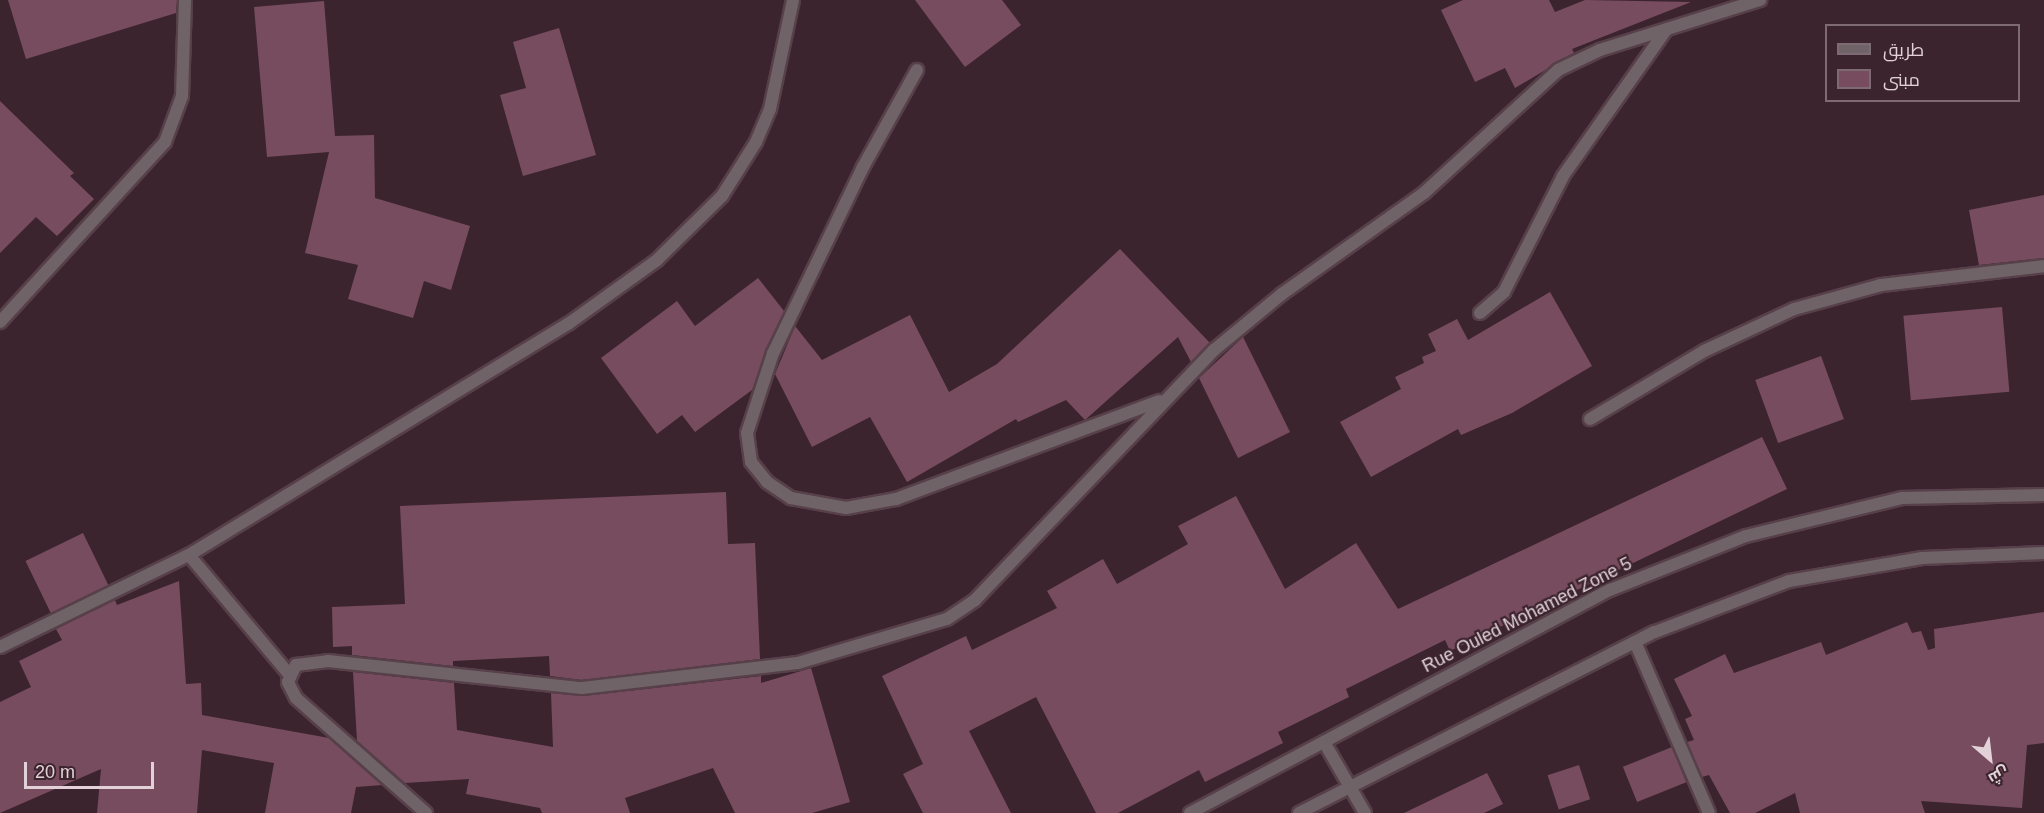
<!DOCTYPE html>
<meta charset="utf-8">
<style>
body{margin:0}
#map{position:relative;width:2044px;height:813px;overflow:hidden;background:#3c242e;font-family:Arial,Cairo,sans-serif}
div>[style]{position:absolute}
.building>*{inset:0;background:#784c5f;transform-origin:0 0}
.roads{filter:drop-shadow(2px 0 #574049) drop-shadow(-2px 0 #574049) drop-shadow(0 2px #574049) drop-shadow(0 -2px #574049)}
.minor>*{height:12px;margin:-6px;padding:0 6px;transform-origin:6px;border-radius:6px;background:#706368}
.tertiary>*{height:12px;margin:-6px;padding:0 6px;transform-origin:6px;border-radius:6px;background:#706368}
span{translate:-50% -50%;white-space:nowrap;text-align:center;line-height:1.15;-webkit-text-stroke:4.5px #3c242e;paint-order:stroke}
.street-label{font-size:18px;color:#e2d2d8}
.legend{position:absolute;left:1825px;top:24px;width:195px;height:78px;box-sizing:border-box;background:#3c242e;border:2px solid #7e6a72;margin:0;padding:8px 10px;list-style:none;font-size:18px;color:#e2d2d8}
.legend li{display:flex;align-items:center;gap:12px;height:30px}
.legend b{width:30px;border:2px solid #7e6a72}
.north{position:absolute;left:1960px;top:729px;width:60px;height:60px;-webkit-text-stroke:4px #3c242e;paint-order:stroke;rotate:152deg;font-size:16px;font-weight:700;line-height:24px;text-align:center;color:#e2d2d8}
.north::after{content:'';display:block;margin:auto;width:21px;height:27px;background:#e2d2d8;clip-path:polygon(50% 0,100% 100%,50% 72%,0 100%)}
.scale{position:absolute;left:24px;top:762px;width:130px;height:27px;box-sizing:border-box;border:3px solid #e2d2d8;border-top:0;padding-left:8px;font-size:18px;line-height:21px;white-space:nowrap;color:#e2d2d8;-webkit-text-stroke:4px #3c242e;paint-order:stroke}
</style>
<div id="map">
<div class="building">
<i style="clip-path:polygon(8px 0,177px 0,176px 13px,26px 59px)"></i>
<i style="clip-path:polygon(915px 0,1002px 0,1021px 25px,965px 67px)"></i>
<i style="clip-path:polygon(1463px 0,1549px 0,1555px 12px,1585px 0,1691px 2px,1572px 49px,1574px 53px,1515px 88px,1505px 68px,1475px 82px,1441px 10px)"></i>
<i style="clip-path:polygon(324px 1px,335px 136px,374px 135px,375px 198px,470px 226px,451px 290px,424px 281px,413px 318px,348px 299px,358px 265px,305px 253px,329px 152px,267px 157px,254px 7px)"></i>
<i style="clip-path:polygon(559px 28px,596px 155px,523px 176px,500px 95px,526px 88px,513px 42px)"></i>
<i style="clip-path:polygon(0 101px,74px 173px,70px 176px,94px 199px,57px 236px,36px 217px,0 253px)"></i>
<i style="clip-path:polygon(2044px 195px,2044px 258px,1979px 265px,1969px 210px)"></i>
<i style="clip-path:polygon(1120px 249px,1210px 343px,1191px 362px,1178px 337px,1085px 420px,1066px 400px,1018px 422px,1016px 419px,907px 482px,870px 417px,812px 447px,775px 374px,795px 326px,822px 360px,910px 315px,949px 392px,997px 364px)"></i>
<i style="clip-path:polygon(758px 278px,784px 311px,752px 390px,695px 432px,682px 415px,657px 434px,601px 358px,677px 301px,695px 326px)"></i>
<i style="clip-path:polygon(1550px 292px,1592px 366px,1512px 413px,1461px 435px,1458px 429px,1371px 477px,1340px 422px,1401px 389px,1395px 377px,1424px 363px,1422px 357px,1436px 351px,1428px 334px,1457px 319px,1468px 340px)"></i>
<i style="left:2002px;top:307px;width:85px;height:99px;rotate:85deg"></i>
<i style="clip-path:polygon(1243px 337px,1290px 432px,1238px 458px,1199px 378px)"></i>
<i style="left:1821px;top:356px;width:67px;height:70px;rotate:70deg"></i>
<i style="clip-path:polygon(1762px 437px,1787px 489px,1450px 651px,1445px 640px,1346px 689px,1349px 697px,1278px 732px,1283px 743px,1205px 782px,1199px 770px,1118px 813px,1096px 813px,1036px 697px,969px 731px,1011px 813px,923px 813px,903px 774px,923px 764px,882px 676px,966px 636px,972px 650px,1057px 608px,1047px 591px,1103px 559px,1117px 584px,1188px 544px,1178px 526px,1236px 496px,1285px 589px,1356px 543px,1398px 609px)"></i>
<i style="clip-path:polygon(726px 492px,728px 544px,755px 543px,760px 659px,582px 680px,550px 676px,549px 656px,453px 661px,453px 666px,352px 655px,352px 646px,333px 647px,332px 607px,405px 604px,400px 506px)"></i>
<i style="left:83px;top:533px;width:58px;height:64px;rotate:64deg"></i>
<i style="clip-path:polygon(179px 581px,186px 684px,201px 683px,202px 715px,329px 738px,382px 785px,356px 787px,351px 813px,265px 813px,274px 763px,202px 750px,197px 813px,97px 813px,101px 769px,0 813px,0 702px,31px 687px,19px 661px,62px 640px,56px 629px,115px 600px,117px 605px)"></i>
<i style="clip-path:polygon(2044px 612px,2044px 743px,2027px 745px,2022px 808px,1921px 801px,1925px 813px,1800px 813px,1795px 793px,1755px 813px,1730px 813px,1709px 775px,1702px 777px,1687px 742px,1694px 740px,1685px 719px,1692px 716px,1674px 679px,1725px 654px,1734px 673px,1821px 642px,1826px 655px,1907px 622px,1912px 633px,1921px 631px,1928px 650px,1935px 648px,1934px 629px)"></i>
<i style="clip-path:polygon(811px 668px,850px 802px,812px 813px,735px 813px,713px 768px,625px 798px,630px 813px,542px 813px,540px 808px,466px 794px,469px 779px,405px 783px,357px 741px,353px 672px,454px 683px,457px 730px,553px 747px,551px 693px,583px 696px,761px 676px,761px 683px)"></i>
<i style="left:1672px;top:747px;width:38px;height:53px;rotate:68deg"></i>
<i style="left:1579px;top:765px;width:36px;height:33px;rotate:72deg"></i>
<i style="clip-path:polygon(1487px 773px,1503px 804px,1484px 813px,1404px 813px)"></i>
</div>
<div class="roads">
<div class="minor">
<i style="left:917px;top:70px;width:111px;rotate:119.1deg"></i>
<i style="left:863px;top:167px;width:207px;rotate:115.8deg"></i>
<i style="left:773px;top:353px;width:84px;rotate:108deg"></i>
<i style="left:747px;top:433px;width:29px;rotate:82deg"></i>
<i style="left:751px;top:462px;width:26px;rotate:51deg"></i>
<i style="left:767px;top:482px;width:29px;rotate:34deg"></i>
<i style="left:791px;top:498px;width:56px;rotate:10.3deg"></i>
<i style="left:846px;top:508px;width:51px;rotate:-10.2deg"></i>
<i style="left:896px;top:499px;width:281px;rotate:-20.4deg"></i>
<i style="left:1480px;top:313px;width:32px;rotate:-41deg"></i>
<i style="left:1504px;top:292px;width:130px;rotate:-63deg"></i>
<i style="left:1563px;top:176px;width:179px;rotate:-54.8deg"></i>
<i style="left:0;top:322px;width:244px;rotate:-47.5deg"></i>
<i style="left:165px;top:142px;width:49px;rotate:-69.7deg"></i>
<i style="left:182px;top:96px;width:96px;rotate:-88.2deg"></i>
<i style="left:1590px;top:419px;width:133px;rotate:-30.8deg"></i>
<i style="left:1704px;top:351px;width:99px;rotate:-25deg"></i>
<i style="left:1794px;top:309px;width:90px;rotate:-15.4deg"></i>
<i style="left:1881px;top:285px;width:164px;rotate:-6.6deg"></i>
<i style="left:189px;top:555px;width:154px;rotate:50deg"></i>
<i style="left:1635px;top:642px;width:186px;rotate:66.6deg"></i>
<i style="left:0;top:647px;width:210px;rotate:-26deg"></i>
<i style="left:189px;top:555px;width:444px;rotate:-31.4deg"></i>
<i style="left:568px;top:324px;width:110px;rotate:-35.7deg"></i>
<i style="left:657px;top:260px;width:91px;rotate:-44.6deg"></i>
<i style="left:722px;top:196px;width:64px;rotate:-57.8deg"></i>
<i style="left:756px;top:142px;width:36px;rotate:-67deg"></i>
<i style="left:770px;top:109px;width:111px;rotate:-78.1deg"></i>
<i style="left:426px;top:813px;width:174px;rotate:-138.5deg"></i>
<i style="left:296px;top:698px;width:18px;rotate:-117deg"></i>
<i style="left:288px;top:682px;width:19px;rotate:-65deg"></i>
<i style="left:296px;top:665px;width:32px;rotate:-7deg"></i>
<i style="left:328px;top:661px;width:255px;rotate:6.1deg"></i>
<i style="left:582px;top:688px;width:217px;rotate:-6.6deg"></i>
<i style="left:798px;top:663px;width:155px;rotate:-16.5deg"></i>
<i style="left:947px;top:619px;width:34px;rotate:-34deg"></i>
<i style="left:975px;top:600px;width:346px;rotate:-46.3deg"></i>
<i style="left:1214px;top:350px;width:88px;rotate:-39.5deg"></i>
<i style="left:1282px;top:294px;width:174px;rotate:-35.4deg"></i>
<i style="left:1424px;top:193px;width:182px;rotate:-42.5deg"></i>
<i style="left:1558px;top:70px;width:47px;rotate:-25.5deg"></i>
<i style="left:1600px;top:50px;width:168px;rotate:-17.4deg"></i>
</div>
<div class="tertiary">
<i style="left:1324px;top:742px;width:82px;rotate:60deg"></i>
<i style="left:1190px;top:813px;width:476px;rotate:-28deg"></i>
<i style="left:1610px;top:590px;width:146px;rotate:-21.7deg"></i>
<i style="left:1746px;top:536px;width:161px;rotate:-13.7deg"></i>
<i style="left:1902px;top:498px;width:142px;rotate:-1.2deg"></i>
<i style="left:1299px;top:813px;width:399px;rotate:-27deg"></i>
<i style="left:1655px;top:632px;width:143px;rotate:-20.8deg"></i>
<i style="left:1789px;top:581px;width:135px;rotate:-9.8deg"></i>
<i style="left:1922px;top:558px;width:122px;rotate:-2.3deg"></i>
</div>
</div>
<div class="street-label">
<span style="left:1527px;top:615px;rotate:-27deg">Rue Ouled Mohamed Zone 5</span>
</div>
<ul class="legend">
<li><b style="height:8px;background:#706368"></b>طريق</li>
<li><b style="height:16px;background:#784c5f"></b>مبنى</li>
</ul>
<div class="north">ش</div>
<div class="scale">20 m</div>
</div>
